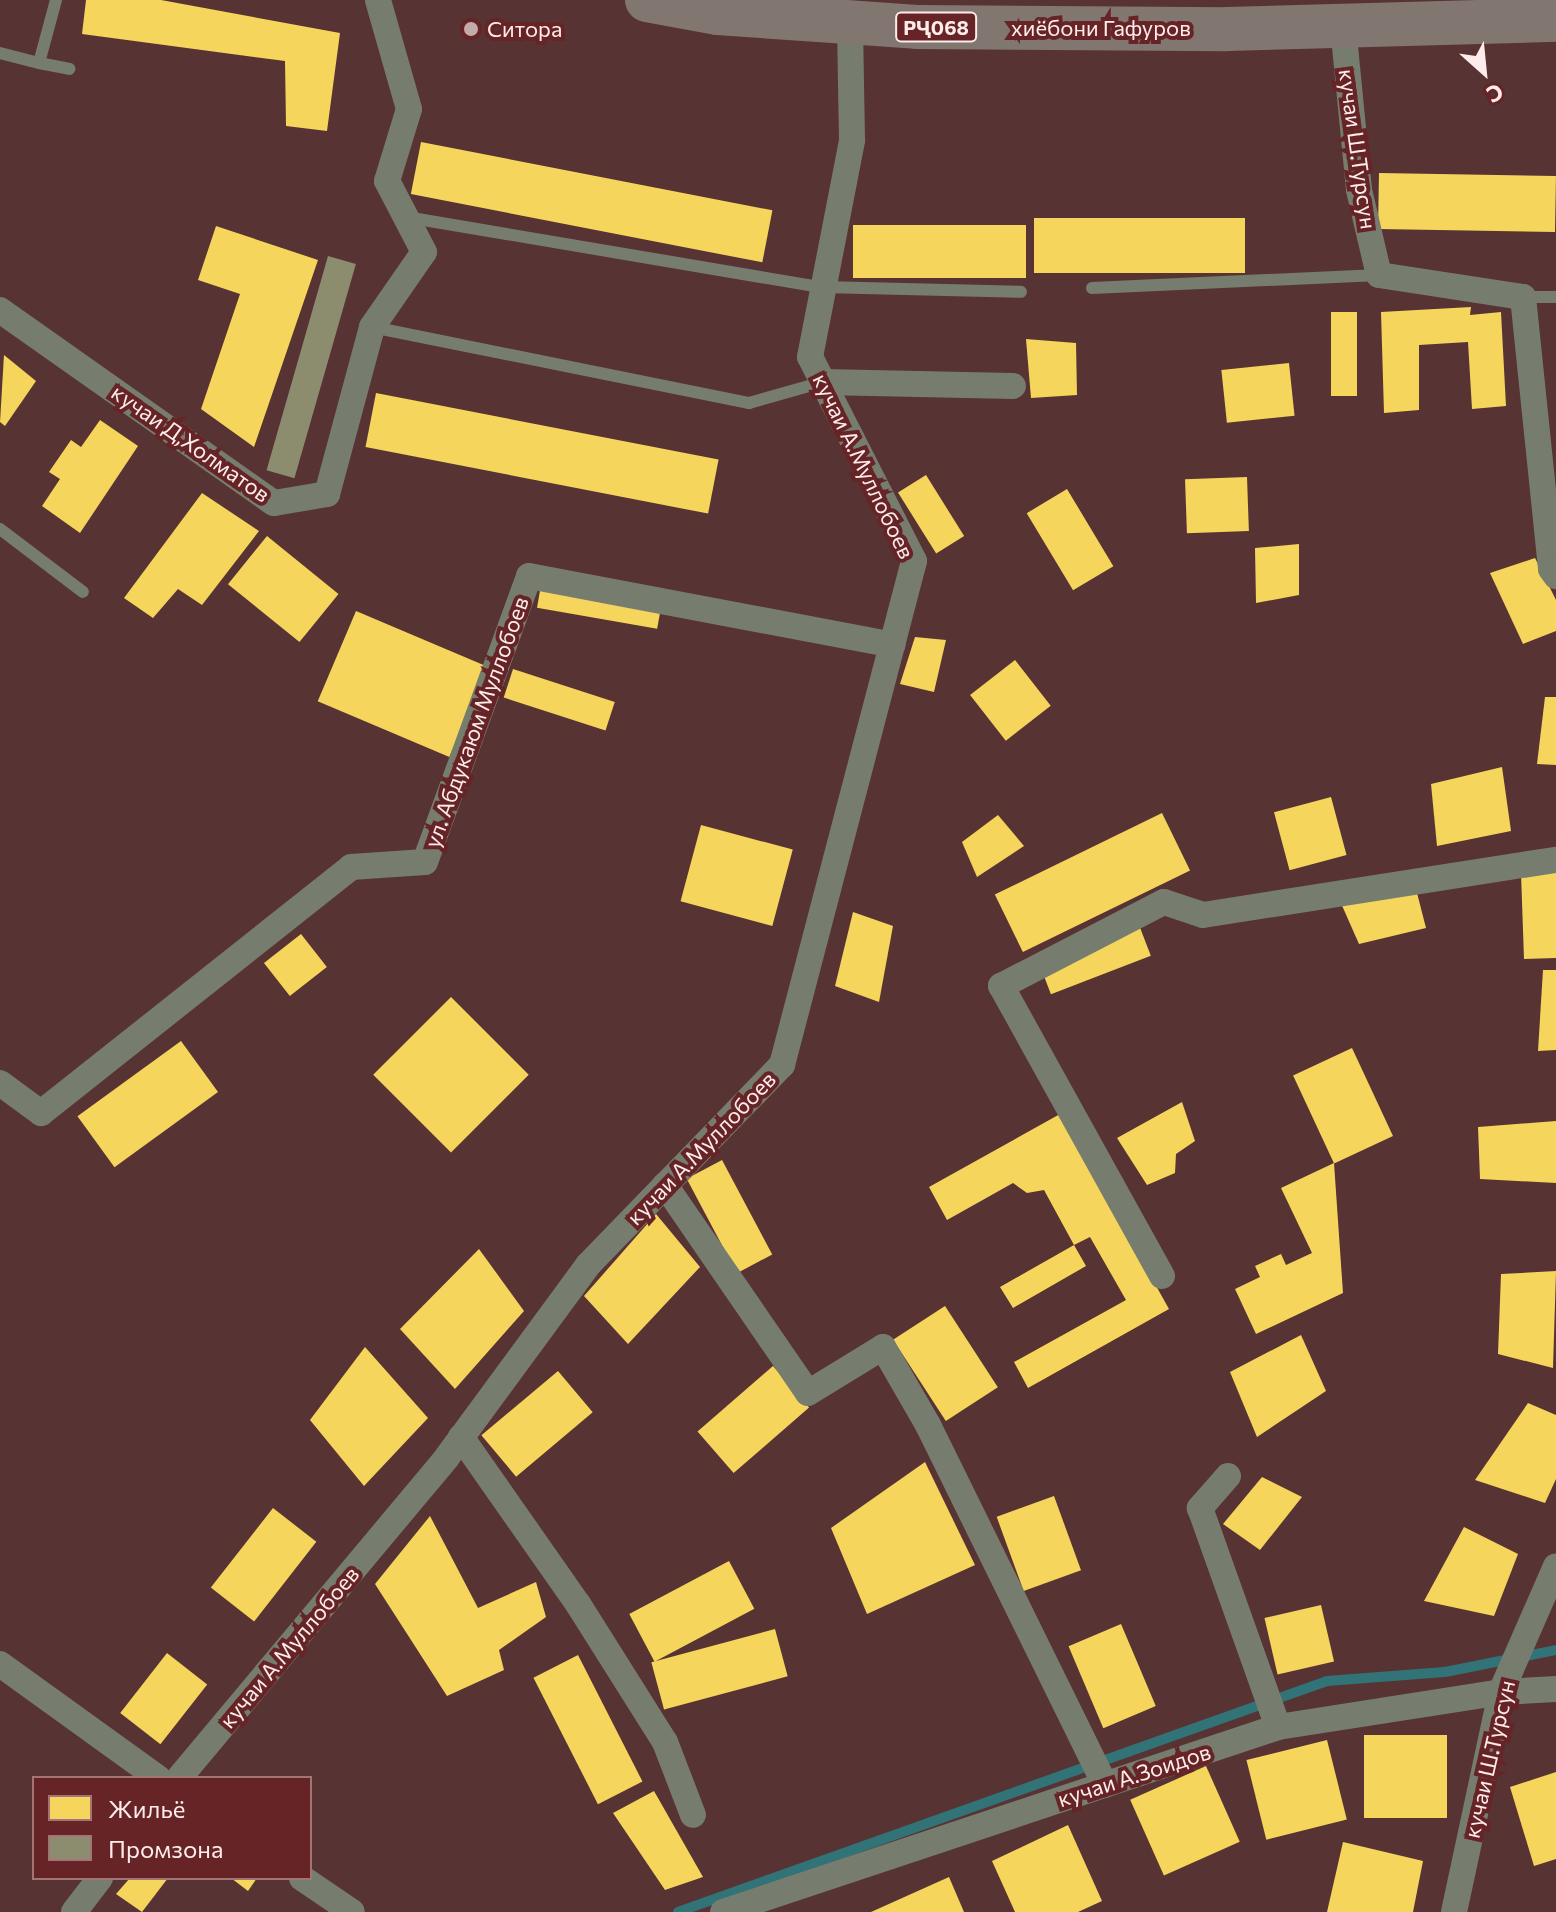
<!DOCTYPE html>
<meta charset="utf-8">
<style>
body{margin:0}
#map{position:relative;width:1556px;height:1912px;overflow:hidden;background:#573334;font-family:Commissioner,sans-serif}
div>[style]{position:absolute}
.homes>*{inset:0;background:#f6d55c;transform-origin:0 0}
.industry>*{inset:0;background:#8c8c6e;transform-origin:0 0}
.stream>*{height:10px;margin:-5px;padding:0 5px;transform-origin:5px;border-radius:5px;background:#317377}
.lane>*{height:12px;margin:-6px;padding:0 6px;transform-origin:6px;border-radius:6px;background:#767d6f}
.street>*{height:26px;margin:-13px;padding:0 13px;transform-origin:13px;border-radius:13px;background:#767d6f}
.highway>*{height:44px;margin:-22px;padding:0 22px;transform-origin:22px;border-radius:22px;background:#827770}
.dots>*{width:22px;height:22px;translate:-50% -50%;box-sizing:border-box;border:4px solid #662426;border-radius:50%}
span{translate:-50% -50%;white-space:nowrap;text-align:center;line-height:1.15;-webkit-text-stroke:8px #662426;paint-order:stroke}
.shield-label span{padding:2px 6px;background:#662426;border:2px solid;border-radius:6px;-webkit-text-stroke-width:0}
.shield-label{font-size:20px;color:#fdeceb;font-weight:700}
.street-label{font-size:22px;color:#fdeceb}
.poi-label{font-size:22px;color:#fdeceb}
.left{translate:0 -50%;text-align:left}
.legend{position:absolute;left:32px;top:1776px;width:280px;height:104px;box-sizing:border-box;background:#662426;border:2px solid #a27475;margin:0;padding:10px 14px;list-style:none;font-size:24px;color:#fdeceb}
.legend li{display:flex;align-items:center;gap:16px;height:40px}
.legend b{width:40px;border:2px solid #a27475}
.north{position:absolute;left:1444px;top:32px;width:80px;height:80px;-webkit-text-stroke:6px #662426;paint-order:stroke;rotate:153deg;font-size:22px;font-weight:700;line-height:32px;text-align:center;color:#fdeceb}
.north::after{content:'';display:block;margin:auto;width:28px;height:36px;background:#fdeceb;clip-path:polygon(50% 0,100% 100%,50% 72%,0 100%)}
</style>
<div id="map">
<div class="homes">
<i style="clip-path:polygon(86px 0,161px 0,340px 33px,327px 131px,286px 126px,285px 61px,82px 34px)"></i>
<i style="left:421px;top:142px;width:358px;height:53px;rotate:11deg"></i>
<i style="left:1379px;top:173px;width:177px;height:56px;rotate:1deg"></i>
<i style="left:1245px;top:218px;width:55px;height:211px;rotate:90deg"></i>
<i style="left:853px;top:225px;width:173px;height:53px"></i>
<i style="clip-path:polygon(216px 226px,318px 260px,254px 447px,201px 409px,240px 294px,198px 280px)"></i>
<i style="clip-path:polygon(1471px 307px,1470px 315px,1501px 312px,1506px 406px,1472px 409px,1468px 342px,1419px 345px,1419px 410px,1384px 413px,1381px 312px)"></i>
<i style="left:1331px;top:312px;width:26px;height:84px"></i>
<i style="clip-path:polygon(1026px 339px,1076px 343px,1077px 395px,1031px 398px)"></i>
<i style="clip-path:polygon(4px 355px,36px 381px,5px 426px,0 422px)"></i>
<i style="left:1289px;top:363px;width:53px;height:68px;rotate:84deg"></i>
<i style="left:376px;top:393px;width:349px;height:55px;rotate:11deg"></i>
<i style="clip-path:polygon(100px 420px,138px 446px,80px 533px,42px 506px,60px 479px,49px 472px,71px 440px,81px 447px)"></i>
<i style="left:926px;top:475px;width:72px;height:33px;rotate:58deg"></i>
<i style="left:1247px;top:477px;width:54px;height:62px;rotate:88deg"></i>
<i style="left:1067px;top:489px;width:90px;height:47px;rotate:59deg"></i>
<i style="clip-path:polygon(202px 493px,259px 531px,202px 605px,178px 589px,153px 618px,124px 598px)"></i>
<i style="left:267px;top:536px;width:92px;height:62px;rotate:39deg"></i>
<i style="clip-path:polygon(1299px 544px,1299px 595px,1256px 603px,1255px 548px)"></i>
<i style="clip-path:polygon(1535px 558px,1556px 600px,1556px 631px,1523px 644px,1490px 573px)"></i>
<i style="left:541px;top:585px;width:122px;height:23px;rotate:10deg"></i>
<i style="left:356px;top:611px;width:143px;height:98px;rotate:23deg"></i>
<i style="clip-path:polygon(915px 637px,946px 640px,934px 692px,900px 684px)"></i>
<i style="left:1015px;top:660px;width:58px;height:57px;rotate:52deg"></i>
<i style="left:513px;top:669px;width:107px;height:30px;rotate:18deg"></i>
<i style="clip-path:polygon(1545px 697px,1556px 697px,1556px 765px,1537px 764px)"></i>
<i style="clip-path:polygon(1502px 767px,1511px 831px,1437px 846px,1431px 784px)"></i>
<i style="left:1331px;top:797px;width:60px;height:59px;rotate:75deg"></i>
<i style="left:1162px;top:813px;width:64px;height:186px;rotate:64deg"></i>
<i style="clip-path:polygon(998px 815px,1024px 846px,977px 877px,962px 842px)"></i>
<i style="left:701px;top:825px;width:95px;height:79px;rotate:15deg"></i>
<i style="clip-path:polygon(1556px 867px,1556px 958px,1524px 959px,1521px 873px)"></i>
<i style="clip-path:polygon(1416px 889px,1426px 928px,1359px 944px,1340px 901px)"></i>
<i style="clip-path:polygon(853px 912px,893px 926px,879px 1002px,835px 986px)"></i>
<i style="left:1139px;top:925px;width:33px;height:107px;rotate:69deg"></i>
<i style="left:301px;top:934px;width:42px;height:47px;rotate:52deg"></i>
<i style="clip-path:polygon(1543px 970px,1556px 970px,1556px 1050px,1538px 1051px)"></i>
<i style="left:451px;top:997px;width:110px;height:110px;rotate:45deg"></i>
<i style="left:181px;top:1041px;width:63px;height:128px;rotate:54deg"></i>
<i style="left:1352px;top:1048px;width:97px;height:65px;rotate:65deg"></i>
<i style="clip-path:polygon(1182px 1102px,1195px 1141px,1176px 1154px,1175px 1173px,1147px 1185px,1117px 1138px)"></i>
<i style="clip-path:polygon(1060px 1114px,1169px 1309px,1028px 1388px,1014px 1362px,1126px 1300px,1090px 1237px,1074px 1245px,1086px 1266px,1013px 1308px,1000px 1287px,1074px 1245px,1044px 1190px,1027px 1193px,1013px 1183px,947px 1220px,929px 1187px)"></i>
<i style="clip-path:polygon(1556px 1121px,1556px 1183px,1480px 1179px,1478px 1127px)"></i>
<i style="left:722px;top:1160px;width:107px;height:40px;rotate:62deg"></i>
<i style="clip-path:polygon(1334px 1163px,1343px 1293px,1256px 1334px,1235px 1289px,1260px 1277px,1255px 1266px,1281px 1254px,1286px 1265px,1312px 1253px,1281px 1188px)"></i>
<i style="clip-path:polygon(656px 1214px,700px 1267px,628px 1344px,584px 1296px)"></i>
<i style="clip-path:polygon(479px 1249px,524px 1311px,455px 1389px,400px 1329px)"></i>
<i style="clip-path:polygon(1556px 1271px,1553px 1368px,1498px 1354px,1501px 1274px)"></i>
<i style="left:945px;top:1306px;width:97px;height:62px;rotate:57deg"></i>
<i style="clip-path:polygon(1301px 1335px,1326px 1391px,1257px 1437px,1230px 1372px)"></i>
<i style="clip-path:polygon(365px 1347px,428px 1418px,364px 1486px,310px 1420px)"></i>
<i style="left:773px;top:1366px;width:55px;height:100px;rotate:49deg"></i>
<i style="left:558px;top:1371px;width:54px;height:100px;rotate:50deg"></i>
<i style="clip-path:polygon(1528px 1403px,1556px 1415px,1556px 1479px,1545px 1503px,1475px 1480px)"></i>
<i style="clip-path:polygon(925px 1462px,975px 1565px,867px 1614px,831px 1528px)"></i>
<i style="clip-path:polygon(1262px 1477px,1302px 1497px,1260px 1550px,1223px 1524px)"></i>
<i style="left:1054px;top:1496px;width:79px;height:61px;rotate:70deg"></i>
<i style="left:273px;top:1508px;width:55px;height:101px;rotate:38deg"></i>
<i style="clip-path:polygon(430px 1516px,478px 1608px,536px 1582px,546px 1617px,499px 1650px,504px 1670px,447px 1696px,375px 1584px)"></i>
<i style="clip-path:polygon(1464px 1527px,1518px 1554px,1494px 1616px,1424px 1601px)"></i>
<i style="left:729px;top:1561px;width:54px;height:113px;rotate:62deg"></i>
<i style="left:1321px;top:1605px;width:58px;height:58px;rotate:77deg"></i>
<i style="left:1121px;top:1624px;width:89px;height:57px;rotate:67deg"></i>
<i style="left:775px;top:1629px;width:49px;height:128px;rotate:75deg"></i>
<i style="left:167px;top:1653px;width:51px;height:76px;rotate:38deg"></i>
<i style="left:578px;top:1655px;width:142px;height:50px;rotate:63deg"></i>
<i style="left:1364px;top:1735px;width:83px;height:83px"></i>
<i style="left:1327px;top:1740px;width:82px;height:83px;rotate:76deg"></i>
<i style="left:1206px;top:1766px;width:83px;height:83px;rotate:66deg"></i>
<i style="clip-path:polygon(1556px 1772px,1556px 1859px,1534px 1866px,1510px 1787px)"></i>
<i style="clip-path:polygon(654px 1791px,703px 1877px,665px 1890px,613px 1813px)"></i>
<i style="clip-path:polygon(1068px 1825px,1102px 1901px,1078px 1912px,1015px 1912px,992px 1861px)"></i>
<i style="clip-path:polygon(1343px 1842px,1423px 1861px,1413px 1912px,1327px 1912px)"></i>
<i style="clip-path:polygon(949px 1877px,964px 1912px,871px 1912px)"></i>
<i style="clip-path:polygon(130px 1878px,168px 1878px,142px 1912px,116px 1894px)"></i>
<i style="clip-path:polygon(231px 1878px,257px 1878px,248px 1891px)"></i>
</div>
<div class="industry">
<i style="left:328px;top:256px;width:29px;height:223px;rotate:16deg"></i>
</div>
<div class="stream">
<i style="left:678px;top:1912px;width:689px;rotate:-19.59deg"></i>
<i style="left:1327px;top:1681px;width:118px;rotate:-4.4deg"></i>
<i style="left:1445px;top:1672px;width:113px;rotate:-11.2deg"></i>
</div>
<div class="lane">
<i style="left:56px;top:0;width:65px;rotate:105.1deg"></i>
<i style="left:39px;top:63px;width:31px;rotate:11deg"></i>
<i style="left:0;top:53px;width:40px;rotate:14.4deg"></i>
<i style="left:406px;top:217px;width:422px;rotate:9.6deg"></i>
<i style="left:822px;top:287px;width:199px;rotate:1.4deg"></i>
<i style="left:1092px;top:288px;width:287px;rotate:-2.6deg"></i>
<i style="left:1523px;top:297px;width:33px"></i>
<i style="left:372px;top:327px;width:385px;rotate:11.4deg"></i>
<i style="left:749px;top:403px;width:77px;rotate:-15.8deg"></i>
<i style="left:0;top:529px;width:104px;rotate:37.2deg"></i>
</div>
<div class="street">
<i style="left:1343px;top:26px;width:165px;rotate:84.4deg"></i>
<i style="left:1359px;top:190px;width:87px;rotate:76.8deg"></i>
<i style="left:1379px;top:275px;width:146px;rotate:8.7deg"></i>
<i style="left:1523px;top:297px;width:273px;rotate:84.1deg"></i>
<i style="left:1551px;top:569px;width:9px;rotate:54deg"></i>
<i style="left:0;top:310px;width:335px;rotate:35.2deg"></i>
<i style="left:274px;top:503px;width:54px;rotate:-9.6deg"></i>
<i style="left:327px;top:494px;width:173px;rotate:-74.9deg"></i>
<i style="left:372px;top:327px;width:91px;rotate:-55.3deg"></i>
<i style="left:424px;top:252px;width:80px;rotate:-117.5deg"></i>
<i style="left:387px;top:181px;width:75px;rotate:-73deg"></i>
<i style="left:409px;top:109px;width:113px;rotate:-105.9deg"></i>
<i style="left:823px;top:382px;width:190px;rotate:1.2deg"></i>
<i style="left:0;top:1083px;width:51px;rotate:36.2deg"></i>
<i style="left:41px;top:1113px;width:396px;rotate:-38.4deg"></i>
<i style="left:351px;top:867px;width:74px;rotate:-3.9deg"></i>
<i style="left:425px;top:862px;width:304px;rotate:-70deg"></i>
<i style="left:529px;top:576px;width:370px;rotate:10.7deg"></i>
<i style="left:665px;top:1185px;width:252px;rotate:55.5deg"></i>
<i style="left:808px;top:1393px;width:88px;rotate:-31.5deg"></i>
<i style="left:883px;top:1347px;width:90px;rotate:60deg"></i>
<i style="left:928px;top:1425px;width:401px;rotate:63.8deg"></i>
<i style="left:1162px;top:1276px;width:332px;rotate:-119deg"></i>
<i style="left:1001px;top:986px;width:183px;rotate:-27.3deg"></i>
<i style="left:1164px;top:902px;width:41px;rotate:18.4deg"></i>
<i style="left:1203px;top:915px;width:357px;rotate:-8.9deg"></i>
<i style="left:461px;top:1437px;width:204px;rotate:55deg"></i>
<i style="left:578px;top:1604px;width:163px;rotate:57.8deg"></i>
<i style="left:665px;top:1742px;width:78px;rotate:69deg"></i>
<i style="left:1228px;top:1476px;width:43px;rotate:131.2deg"></i>
<i style="left:1200px;top:1508px;width:232px;rotate:70.4deg"></i>
<i style="left:0;top:1664px;width:195px;rotate:35.8deg"></i>
<i style="left:179px;top:1778px;width:418px;rotate:-50.1deg"></i>
<i style="left:447px;top:1457px;width:238px;rotate:-53.7deg"></i>
<i style="left:588px;top:1265px;width:279px;rotate:-45.9deg"></i>
<i style="left:782px;top:1065px;width:521px;rotate:-75.32deg"></i>
<i style="left:914px;top:561px;width:229px;rotate:-117deg"></i>
<i style="left:810px;top:357px;width:221px;rotate:-79deg"></i>
<i style="left:852px;top:140px;width:117px;rotate:-91deg"></i>
<i style="left:302px;top:1878px;width:60px;rotate:34.2deg"></i>
<i style="left:74px;top:1912px;width:43px;rotate:-52.6deg"></i>
<i style="left:723px;top:1912px;width:585px;rotate:-18.43deg"></i>
<i style="left:1278px;top:1727px;width:226px;rotate:-8.9deg"></i>
<i style="left:1501px;top:1692px;width:55px;rotate:-3.1deg"></i>
<i style="left:1454px;top:1912px;width:225px;rotate:-77.9deg"></i>
<i style="left:1501px;top:1692px;width:137px;rotate:-66.4deg"></i>
</div>
<div class="highway">
<i style="left:647px;top:0;width:72px;rotate:10.4deg"></i>
<i style="left:718px;top:13px;width:199px;rotate:4deg"></i>
<i style="left:917px;top:27px;width:310px;rotate:0.4deg"></i>
<i style="left:1227px;top:29px;width:329px;rotate:-1.6deg"></i>
</div>
<div class="dots">
<i style="left:471px;top:29px;background:#c3abab"></i>
</div>
<div class="shield-label">
<span style="left:936px;top:27px">РҶ068</span>
</div>
<div class="street-label">
<span style="left:1101px;top:28px">хиёбони Гафуров</span>
<span style="left:1358px;top:149px;rotate:82deg">кучаи Ш.Турсун</span>
<span style="left:191px;top:443px;rotate:35deg">кучаи Д,Холматов</span>
<span style="left:864px;top:466px;rotate:64deg">кучаи А.Муллобоев</span>
<span style="left:476px;top:722px;rotate:-70deg">ул. Абдукаюм Муллобоев</span>
<span style="left:701px;top:1148px;rotate:-46deg">кучаи А.Муллобоев</span>
<span style="left:289px;top:1647px;rotate:-50deg">кучаи А.Муллобоев</span>
<span style="left:1489px;top:1759px;rotate:-77deg">кучаи Ш.Турсун</span>
<span style="left:1134px;top:1775px;rotate:-18deg">кучаи А.Зоидов</span>
</div>
<div class="poi-label">
<span class="left" style="left:487px;top:29px">Ситора</span>
</div>
<ul class="legend">
<li><b style="height:22px;background:#f6d55c"></b>Жильё</li>
<li><b style="height:22px;background:#8c8c6e"></b>Промзона</li>
</ul>
<div class="north">С</div>
</div>
